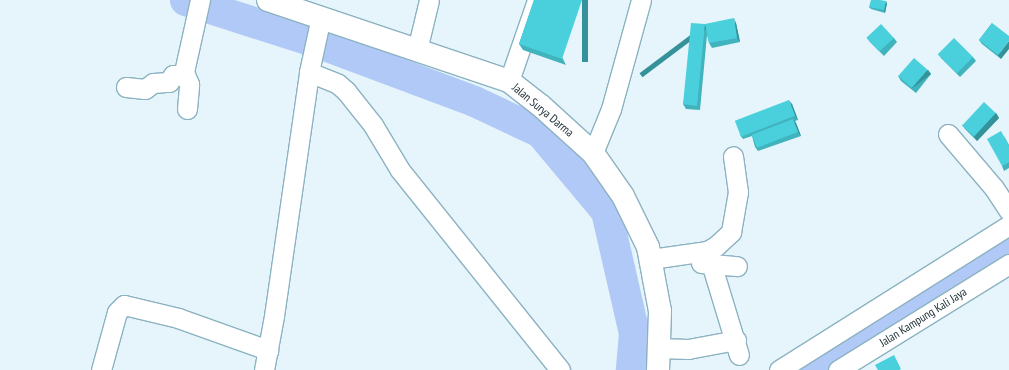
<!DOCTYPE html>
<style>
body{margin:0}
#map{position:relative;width:1009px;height:370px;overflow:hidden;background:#e5f5fb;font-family:"PT Sans Narrow",sans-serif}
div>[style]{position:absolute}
.river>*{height:31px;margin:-15.5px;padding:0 15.5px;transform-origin:15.5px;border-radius:15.5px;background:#b1c9f6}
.roads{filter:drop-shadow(1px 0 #8cb2c1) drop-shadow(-1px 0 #8cb2c1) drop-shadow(0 1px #8cb2c1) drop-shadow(0 -1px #8cb2c1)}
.minor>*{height:19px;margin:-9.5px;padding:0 9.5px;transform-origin:9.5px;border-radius:9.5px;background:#fff}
.major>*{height:22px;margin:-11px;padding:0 11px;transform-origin:11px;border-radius:11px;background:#fff}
.wall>*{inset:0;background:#40b3bd}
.shaded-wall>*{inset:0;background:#34929a;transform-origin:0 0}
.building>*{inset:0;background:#4ad0dc;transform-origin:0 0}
span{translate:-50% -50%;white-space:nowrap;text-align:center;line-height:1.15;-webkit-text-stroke:3.5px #fff;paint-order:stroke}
.street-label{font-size:12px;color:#223238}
</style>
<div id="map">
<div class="river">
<i style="left:185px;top:0;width:141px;rotate:17.8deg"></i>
<i style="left:319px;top:43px;width:165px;rotate:20.5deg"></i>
<i style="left:474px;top:101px;width:73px;rotate:25.2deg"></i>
<i style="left:540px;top:132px;width:103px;rotate:50.1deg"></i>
<i style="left:606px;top:211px;width:125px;rotate:77.1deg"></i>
<i style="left:634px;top:333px;width:37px;rotate:95deg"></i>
<i style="left:816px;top:370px;width:231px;rotate:-33.3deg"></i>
</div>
<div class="roads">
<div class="minor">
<i style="left:417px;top:50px;width:51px;rotate:-76.5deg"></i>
<i style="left:309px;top:72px;width:31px;rotate:22deg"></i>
<i style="left:338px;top:84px;width:11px;rotate:41deg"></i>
<i style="left:346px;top:91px;width:43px;rotate:51.5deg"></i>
<i style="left:373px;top:125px;width:52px;rotate:59deg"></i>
<i style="left:400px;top:170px;width:256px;rotate:51.3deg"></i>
<i style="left:509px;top:81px;width:86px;rotate:-70.9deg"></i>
<i style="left:126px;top:87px;width:19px;rotate:6deg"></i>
<i style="left:145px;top:89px;width:10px;rotate:-37deg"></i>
<i style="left:153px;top:83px;width:16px;rotate:-4deg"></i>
<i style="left:169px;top:82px;width:8px;rotate:-60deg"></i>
<i style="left:173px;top:75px;width:12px;rotate:5deg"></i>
<i style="left:187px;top:109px;width:25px;rotate:-85deg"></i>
<i style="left:189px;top:84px;width:13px;rotate:-113deg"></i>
<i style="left:184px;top:72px;width:74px;rotate:-77.5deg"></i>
<i style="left:948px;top:134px;width:71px;rotate:49.6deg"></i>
<i style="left:994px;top:188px;width:27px;rotate:57deg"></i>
<i style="left:593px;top:153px;width:48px;rotate:-67.8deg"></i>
<i style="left:611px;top:109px;width:113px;rotate:-74.6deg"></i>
<i style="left:651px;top:259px;width:57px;rotate:-8.1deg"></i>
<i style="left:707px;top:251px;width:10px;rotate:-29deg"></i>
<i style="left:716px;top:246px;width:21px;rotate:-43deg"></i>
<i style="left:731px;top:232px;width:41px;rotate:-80.1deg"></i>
<i style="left:738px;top:192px;width:36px;rotate:-98deg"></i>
<i style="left:701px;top:263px;width:36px;rotate:5deg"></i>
<i style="left:711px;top:263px;width:96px;rotate:73.1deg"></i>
<i style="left:658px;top:348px;width:30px;rotate:2deg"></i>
<i style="left:688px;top:349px;width:49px;rotate:-10.6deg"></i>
<i style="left:101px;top:370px;width:60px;rotate:-74.6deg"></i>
<i style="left:117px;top:312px;width:10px;rotate:-45deg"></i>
<i style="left:124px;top:305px;width:56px;rotate:13.5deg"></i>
<i style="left:178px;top:318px;width:96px;rotate:19.6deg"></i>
<i style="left:264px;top:370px;width:55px;rotate:-79.5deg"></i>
<i style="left:274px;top:316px;width:246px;rotate:-81.8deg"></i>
<i style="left:309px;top:72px;width:56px;rotate:-77.7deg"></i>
<i style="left:779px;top:370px;width:272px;rotate:-32.2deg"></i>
<i style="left:838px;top:370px;width:201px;rotate:-31.8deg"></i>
</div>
<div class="major">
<i style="left:268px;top:0;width:254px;rotate:18.6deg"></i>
<i style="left:509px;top:81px;width:39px;rotate:38deg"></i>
<i style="left:540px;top:105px;width:72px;rotate:42.2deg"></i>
<i style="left:593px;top:153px;width:52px;rotate:55.1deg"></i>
<i style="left:623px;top:196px;width:57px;rotate:63.9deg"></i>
<i style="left:648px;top:247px;width:65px;rotate:79.4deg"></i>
<i style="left:660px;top:311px;width:59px;rotate:91.9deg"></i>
</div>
</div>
<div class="wall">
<i style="clip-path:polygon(534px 0,566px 65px,523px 50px,519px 44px)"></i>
<i style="clip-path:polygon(887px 3px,885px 13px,871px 9px,869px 7px)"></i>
<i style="clip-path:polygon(736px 23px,740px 42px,712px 48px,709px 43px,707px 35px,700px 110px,686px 109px,683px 104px,705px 24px)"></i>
<i style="clip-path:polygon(992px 23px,1001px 59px,982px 44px,979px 40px)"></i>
<i style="clip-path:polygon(867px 38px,894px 38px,897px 42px,884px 56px,870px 42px)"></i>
<i style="clip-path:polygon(938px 54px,973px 57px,976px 61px,960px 77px,941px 58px)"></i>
<i style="clip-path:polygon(928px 70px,931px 74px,916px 93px,901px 81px,898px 76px)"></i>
<i style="clip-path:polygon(792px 104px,798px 120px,795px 121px,796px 123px,801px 136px,758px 151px,755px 147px,752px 136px,743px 139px,740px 135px)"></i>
<i style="clip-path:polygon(996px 113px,999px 118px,977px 141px,965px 129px,962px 125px)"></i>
<i style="clip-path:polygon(1004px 136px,1009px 145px,1009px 168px,1004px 171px,1002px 166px)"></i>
</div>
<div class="shaded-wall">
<i style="left:582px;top:0;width:6px;height:62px"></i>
<i style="clip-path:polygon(886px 1px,887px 3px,885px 13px,884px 10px)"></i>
<i style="clip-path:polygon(734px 18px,736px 23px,740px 42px,737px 38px)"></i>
<i style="left:705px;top:24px;width:5px;height:82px;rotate:53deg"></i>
<i style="clip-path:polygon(1009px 41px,1009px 49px,1001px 59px,998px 55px)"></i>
<i style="left:928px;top:70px;width:5px;height:24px;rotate:53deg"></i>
<i style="clip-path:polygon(789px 100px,792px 104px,798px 120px,795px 116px)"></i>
<i style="clip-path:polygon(996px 113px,999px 118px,977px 141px,974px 137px)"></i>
<i style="clip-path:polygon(793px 119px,796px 123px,801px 136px,798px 132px)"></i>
</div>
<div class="building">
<i style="clip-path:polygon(534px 0,582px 0,562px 59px,519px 44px)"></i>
<i style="clip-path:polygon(871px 0,880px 0,886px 1px,884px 10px,869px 7px)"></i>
<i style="clip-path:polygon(734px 18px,737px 38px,709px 43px,705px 24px,697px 106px,683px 104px,691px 23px,705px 24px)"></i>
<i style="clip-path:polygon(992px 23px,1009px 36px,1009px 41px,998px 55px,979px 40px)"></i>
<i style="left:881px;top:24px;width:19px;height:20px;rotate:47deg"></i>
<i style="left:954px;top:38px;width:27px;height:23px;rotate:45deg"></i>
<i style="left:914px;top:58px;width:18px;height:24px;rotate:41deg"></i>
<i style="left:789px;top:100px;width:17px;height:58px;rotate:69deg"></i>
<i style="left:984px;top:102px;width:16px;height:32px;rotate:43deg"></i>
<i style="left:793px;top:119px;width:14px;height:44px;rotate:69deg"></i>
<i style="clip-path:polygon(1001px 131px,1009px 146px,1009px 162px,1002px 166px,987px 139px)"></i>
<i style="clip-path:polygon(894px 355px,901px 369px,899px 370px,878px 370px,875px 365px)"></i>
</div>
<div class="street-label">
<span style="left:543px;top:110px;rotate:40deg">Jalan Surya Darma</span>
<span style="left:923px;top:317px;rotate:-32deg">Jalan Kampung Kali Jaya</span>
</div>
</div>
